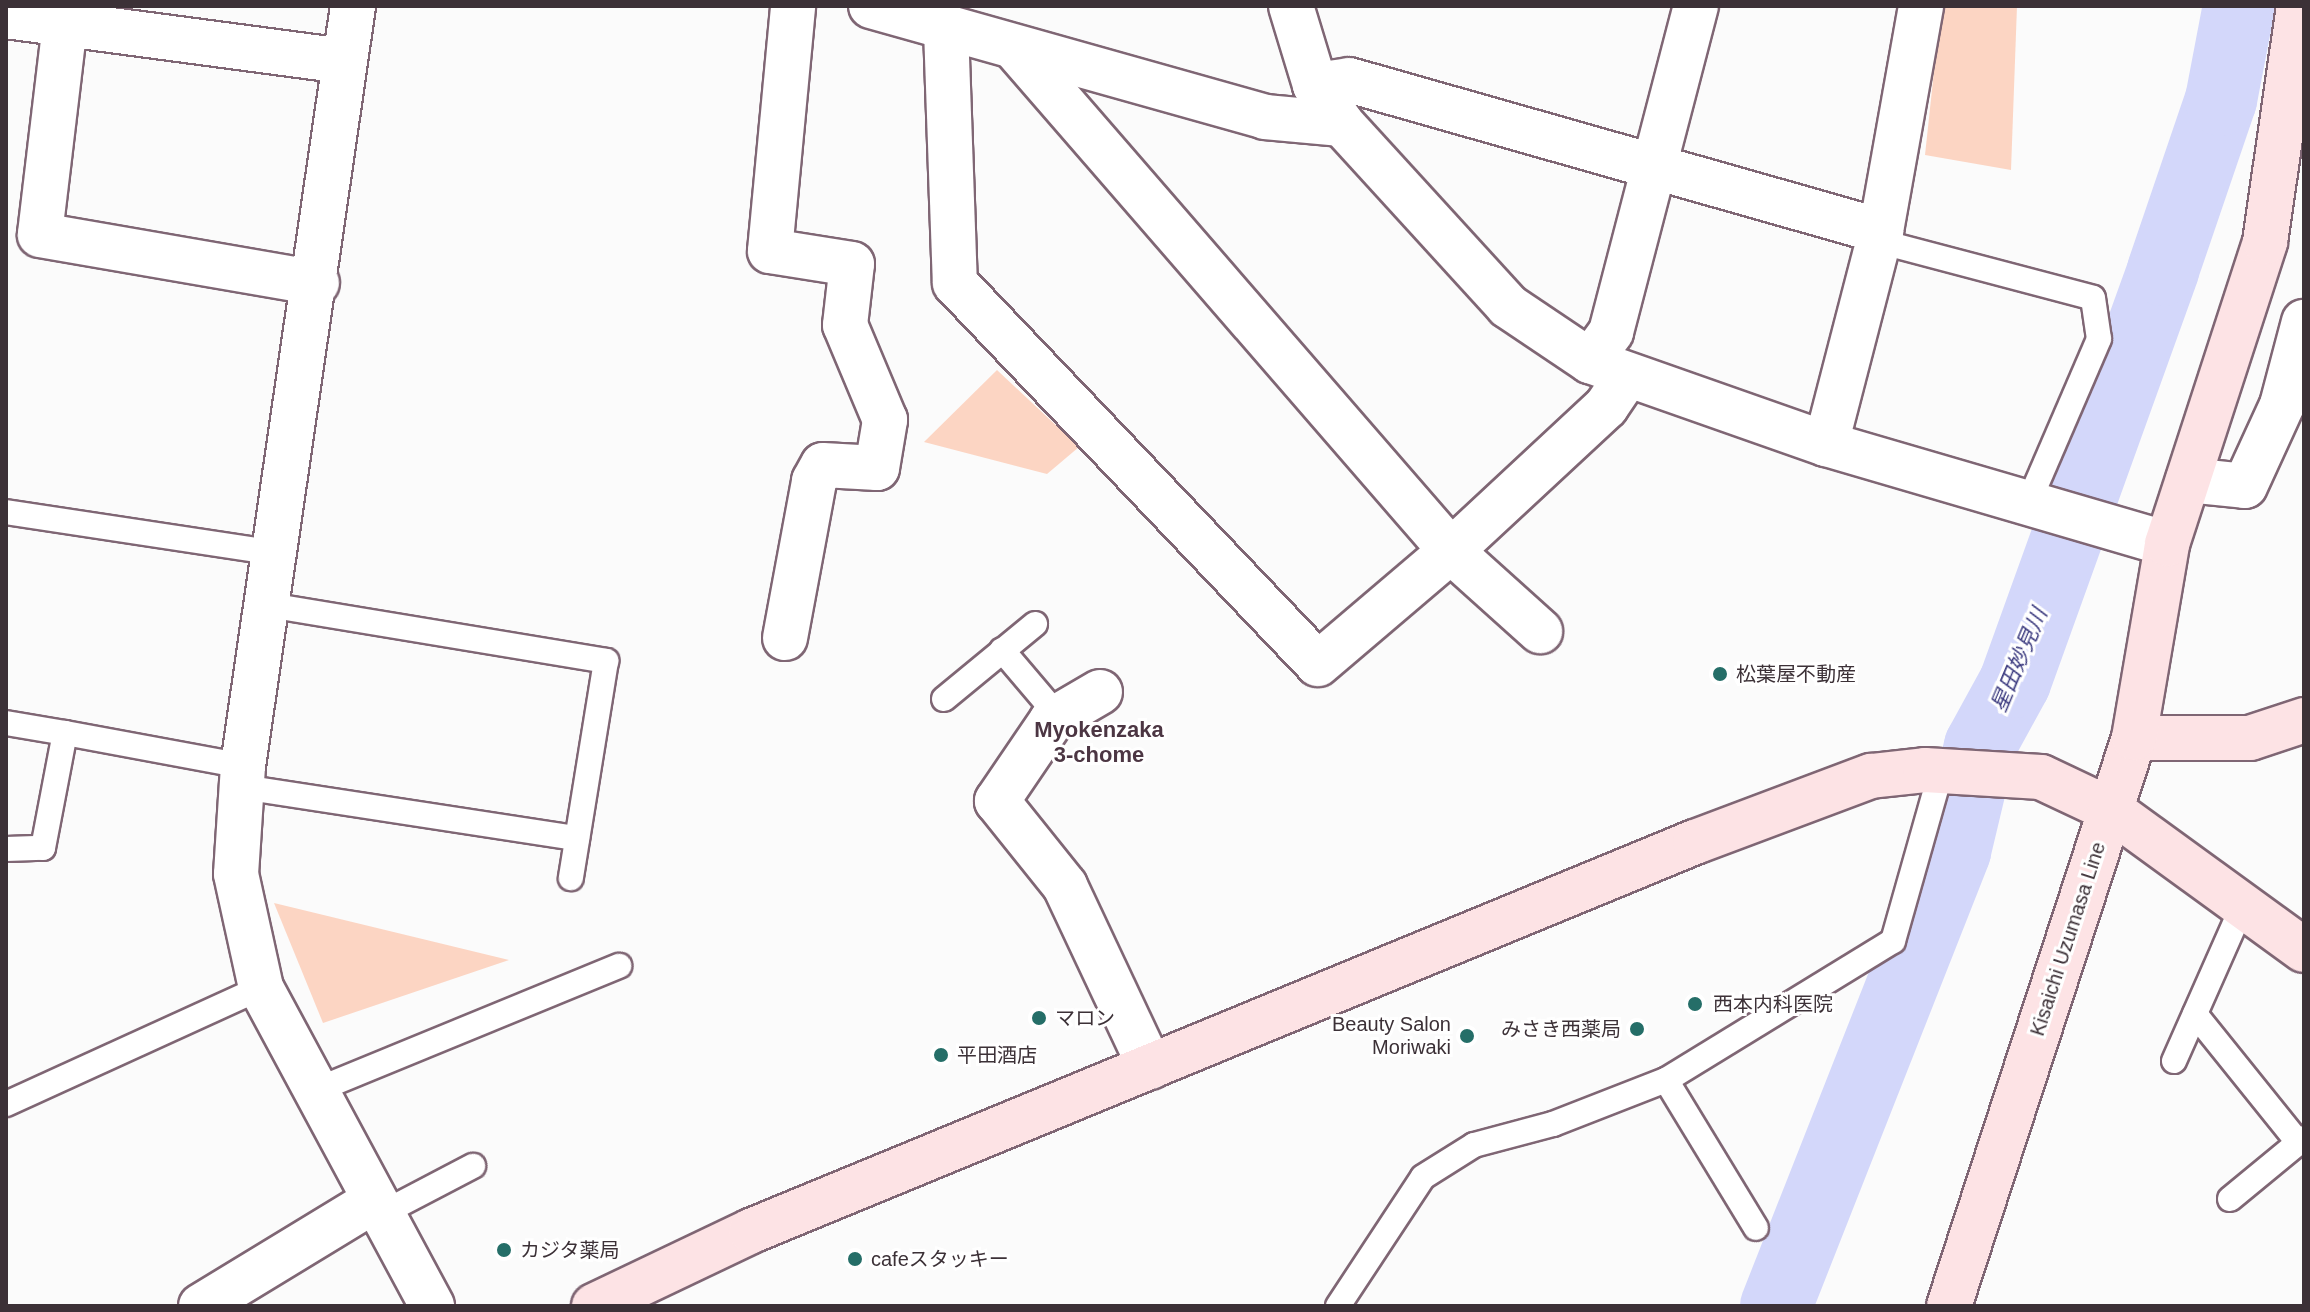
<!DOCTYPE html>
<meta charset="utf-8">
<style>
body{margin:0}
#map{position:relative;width:2310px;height:1312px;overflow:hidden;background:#fbfbfb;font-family:Arial,"Noto Sans JP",sans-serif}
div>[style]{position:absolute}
.green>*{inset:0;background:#fcd5c3}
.river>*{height:72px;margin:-36px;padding:0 36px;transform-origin:36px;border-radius:36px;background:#d3d7fa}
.roads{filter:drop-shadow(2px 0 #7f6674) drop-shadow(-2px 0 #7f6674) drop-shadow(0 2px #7f6674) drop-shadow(0 -2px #7f6674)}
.lane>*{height:24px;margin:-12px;padding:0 12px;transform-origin:12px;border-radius:12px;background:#fff}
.street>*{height:44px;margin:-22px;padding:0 22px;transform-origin:22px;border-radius:22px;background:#fff}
.secondary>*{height:44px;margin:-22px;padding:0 22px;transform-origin:22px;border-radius:22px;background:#fde3e5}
.dots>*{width:22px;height:22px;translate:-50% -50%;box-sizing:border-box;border:4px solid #fff;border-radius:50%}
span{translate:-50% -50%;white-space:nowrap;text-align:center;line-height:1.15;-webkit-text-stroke:6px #fff;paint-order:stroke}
.poi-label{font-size:20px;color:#3c3137}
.left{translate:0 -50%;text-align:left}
.right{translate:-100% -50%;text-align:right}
.street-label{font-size:20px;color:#3c3137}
.water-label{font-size:22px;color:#3d3c80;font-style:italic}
.neighbourhood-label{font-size:22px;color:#4c3643;font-weight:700}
.frame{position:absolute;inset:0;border:8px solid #3c3137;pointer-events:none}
</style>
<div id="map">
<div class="green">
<i style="clip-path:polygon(1941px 6px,2017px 6px,2011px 170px,1925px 155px)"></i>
<i style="clip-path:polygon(997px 370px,1079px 447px,1047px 474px,924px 442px)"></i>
<i style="clip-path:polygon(274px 903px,509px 960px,323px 1023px)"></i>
</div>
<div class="river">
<i style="left:1776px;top:1306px;width:489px;rotate:-68.5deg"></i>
<i style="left:1955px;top:851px;width:108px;rotate:-76.6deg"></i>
<i style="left:1980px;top:746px;width:73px;rotate:-61.3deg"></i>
<i style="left:2015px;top:682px;width:438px;rotate:-70.2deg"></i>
<i style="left:2163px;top:270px;width:180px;rotate:-71.2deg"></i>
<i style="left:2221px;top:100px;width:96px;rotate:-79.2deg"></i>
</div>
<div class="roads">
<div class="lane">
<i style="left:1878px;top:241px;width:222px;rotate:14.8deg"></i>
<i style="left:2093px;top:298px;width:41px;rotate:81.7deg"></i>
<i style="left:2099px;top:339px;width:180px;rotate:113.3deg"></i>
<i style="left:6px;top:512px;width:274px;rotate:8.6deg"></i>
<i style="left:269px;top:605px;width:342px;rotate:9.4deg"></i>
<i style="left:606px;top:661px;width:220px;rotate:99.2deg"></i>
<i style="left:1002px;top:650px;width:87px;rotate:49.7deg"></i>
<i style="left:944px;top:699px;width:118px;rotate:-39.5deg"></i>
<i style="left:6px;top:723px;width:60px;rotate:9.6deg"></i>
<i style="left:242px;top:787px;width:339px;rotate:8.7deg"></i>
<i style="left:6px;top:849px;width:37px;rotate:-2deg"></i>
<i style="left:43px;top:848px;width:117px;rotate:-79.2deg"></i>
<i style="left:65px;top:733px;width:181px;rotate:10.5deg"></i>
<i style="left:2195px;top:1014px;width:164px;rotate:51.2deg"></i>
<i style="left:2174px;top:1061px;width:171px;rotate:-66.1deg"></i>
<i style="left:1666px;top:1080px;width:173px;rotate:58.7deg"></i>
<i style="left:314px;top:1091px;width:330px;rotate:-22.3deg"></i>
<i style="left:6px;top:1104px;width:280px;rotate:-24.5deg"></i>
<i style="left:2230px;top:1199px;width:96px;rotate:-39.5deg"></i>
<i style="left:381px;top:1214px;width:104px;rotate:-27.6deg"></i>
<i style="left:1338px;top:1306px;width:154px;rotate:-56.6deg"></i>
<i style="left:1423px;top:1177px;width:60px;rotate:-32.1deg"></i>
<i style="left:1474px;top:1145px;width:82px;rotate:-14.9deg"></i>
<i style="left:1553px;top:1124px;width:121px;rotate:-21.3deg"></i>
<i style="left:1666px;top:1080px;width:266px;rotate:-31.5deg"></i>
<i style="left:1893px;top:941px;width:177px;rotate:-74.2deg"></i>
</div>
<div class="street">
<i style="left:353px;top:6px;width:768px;rotate:98.24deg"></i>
<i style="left:243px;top:766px;width:108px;rotate:93.7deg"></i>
<i style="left:236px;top:874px;width:117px;rotate:77.6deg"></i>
<i style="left:261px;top:988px;width:361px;rotate:61.7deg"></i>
<i style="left:871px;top:6px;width:409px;rotate:15.7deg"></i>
<i style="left:1265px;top:117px;width:77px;rotate:5.2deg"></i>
<i style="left:1291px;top:6px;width:83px;rotate:73.1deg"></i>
<i style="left:1315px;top:85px;width:47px;rotate:55.3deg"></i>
<i style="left:1342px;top:124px;width:246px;rotate:47.6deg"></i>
<i style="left:1508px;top:306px;width:99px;rotate:33.9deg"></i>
<i style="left:1590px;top:361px;width:250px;rotate:19.4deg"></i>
<i style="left:1826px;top:444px;width:355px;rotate:16.3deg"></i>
<i style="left:6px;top:16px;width:342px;rotate:7.6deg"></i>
<i style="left:65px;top:24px;width:212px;rotate:96.8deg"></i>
<i style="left:40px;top:235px;width:281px;rotate:9.8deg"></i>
<i style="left:946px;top:29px;width:254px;rotate:88deg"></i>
<i style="left:955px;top:283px;width:526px;rotate:46.39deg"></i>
<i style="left:1318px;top:664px;width:175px;rotate:-40.4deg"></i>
<i style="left:1451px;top:551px;width:212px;rotate:-42.9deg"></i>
<i style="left:1606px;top:407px;width:37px;rotate:-56deg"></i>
<i style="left:1014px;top:47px;width:667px;rotate:49.07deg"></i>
<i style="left:1451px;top:551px;width:120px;rotate:42deg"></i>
<i style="left:1315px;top:85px;width:34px;rotate:-8deg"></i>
<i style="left:1349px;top:80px;width:553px;rotate:15.85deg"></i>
<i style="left:1590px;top:361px;width:36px;rotate:-54deg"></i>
<i style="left:1611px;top:332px;width:337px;rotate:-75.4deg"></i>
<i style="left:1826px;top:444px;width:220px;rotate:-75.5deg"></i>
<i style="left:1881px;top:231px;width:229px;rotate:-79.9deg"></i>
<i style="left:2188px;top:480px;width:57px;rotate:6deg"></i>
<i style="left:2245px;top:486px;width:89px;rotate:-65.4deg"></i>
<i style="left:2282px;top:405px;width:86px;rotate:-75.2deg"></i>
<i style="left:785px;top:638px;width:160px;rotate:-79.5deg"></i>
<i style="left:814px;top:481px;width:18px;rotate:-61deg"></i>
<i style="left:823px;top:465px;width:54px;rotate:3.2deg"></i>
<i style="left:877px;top:468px;width:49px;rotate:-80.5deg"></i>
<i style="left:885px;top:420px;width:103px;rotate:-112.8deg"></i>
<i style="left:845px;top:325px;width:61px;rotate:-83.5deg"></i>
<i style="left:852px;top:264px;width:83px;rotate:-171deg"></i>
<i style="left:770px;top:251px;width:246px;rotate:-84.6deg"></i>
<i style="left:1100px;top:692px;width:56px;rotate:149.7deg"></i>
<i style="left:1052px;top:720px;width:98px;rotate:124.2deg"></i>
<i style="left:997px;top:801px;width:109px;rotate:51.3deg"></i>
<i style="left:1065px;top:886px;width:200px;rotate:64.8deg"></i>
<i style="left:201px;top:1306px;width:202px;rotate:-31.3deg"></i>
</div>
<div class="secondary">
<i style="left:2134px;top:738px;width:116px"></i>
<i style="left:2250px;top:738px;width:57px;rotate:-18.4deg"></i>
<i style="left:594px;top:1306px;width:174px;rotate:-25.5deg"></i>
<i style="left:751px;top:1231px;width:1021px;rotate:-22.4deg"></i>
<i style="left:1695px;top:842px;width:188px;rotate:-20.6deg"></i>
<i style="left:1871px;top:776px;width:54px;rotate:-6.3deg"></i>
<i style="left:1925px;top:770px;width:116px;rotate:3.5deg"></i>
<i style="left:2041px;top:777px;width:77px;rotate:25.2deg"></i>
<i style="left:2111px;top:810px;width:238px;rotate:36deg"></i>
<i style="left:1949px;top:1306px;width:597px;rotate:-71.96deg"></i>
<i style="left:2134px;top:738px;width:197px;rotate:-80.3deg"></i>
<i style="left:2167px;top:544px;width:318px;rotate:-72deg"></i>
<i style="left:2265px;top:242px;width:238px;rotate:-81.8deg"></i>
</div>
</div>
<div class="dots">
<i style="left:1720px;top:674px;background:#256e68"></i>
<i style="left:1695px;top:1004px;background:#256e68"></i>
<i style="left:1039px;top:1018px;background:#256e68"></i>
<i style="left:1637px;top:1029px;background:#256e68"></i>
<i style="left:1467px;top:1036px;background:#256e68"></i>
<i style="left:941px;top:1055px;background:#256e68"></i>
<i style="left:504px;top:1250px;background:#256e68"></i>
<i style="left:855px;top:1259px;background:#256e68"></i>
</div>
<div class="poi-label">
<span class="left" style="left:1736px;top:674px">松葉屋不動産</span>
<span class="left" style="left:1713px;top:1004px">西本内科医院</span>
<span class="left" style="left:1055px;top:1018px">マロン</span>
<span class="right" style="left:1451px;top:1036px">Beauty Salon<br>Moriwaki</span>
<span class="right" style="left:1621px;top:1029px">みさき西薬局</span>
<span class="left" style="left:957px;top:1055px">平田酒店</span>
<span class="left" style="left:520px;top:1250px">カジタ薬局</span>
<span class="left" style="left:871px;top:1259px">cafeスタッキー</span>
</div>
<div class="street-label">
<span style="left:2068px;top:939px;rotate:-72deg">Kisaichi Uzumasa Line</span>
</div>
<div class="water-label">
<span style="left:2019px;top:660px;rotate:-67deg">星田妙見川</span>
</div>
<div class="neighbourhood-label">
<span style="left:1099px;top:742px">Myokenzaka<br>3-chome</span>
</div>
<div class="frame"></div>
</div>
